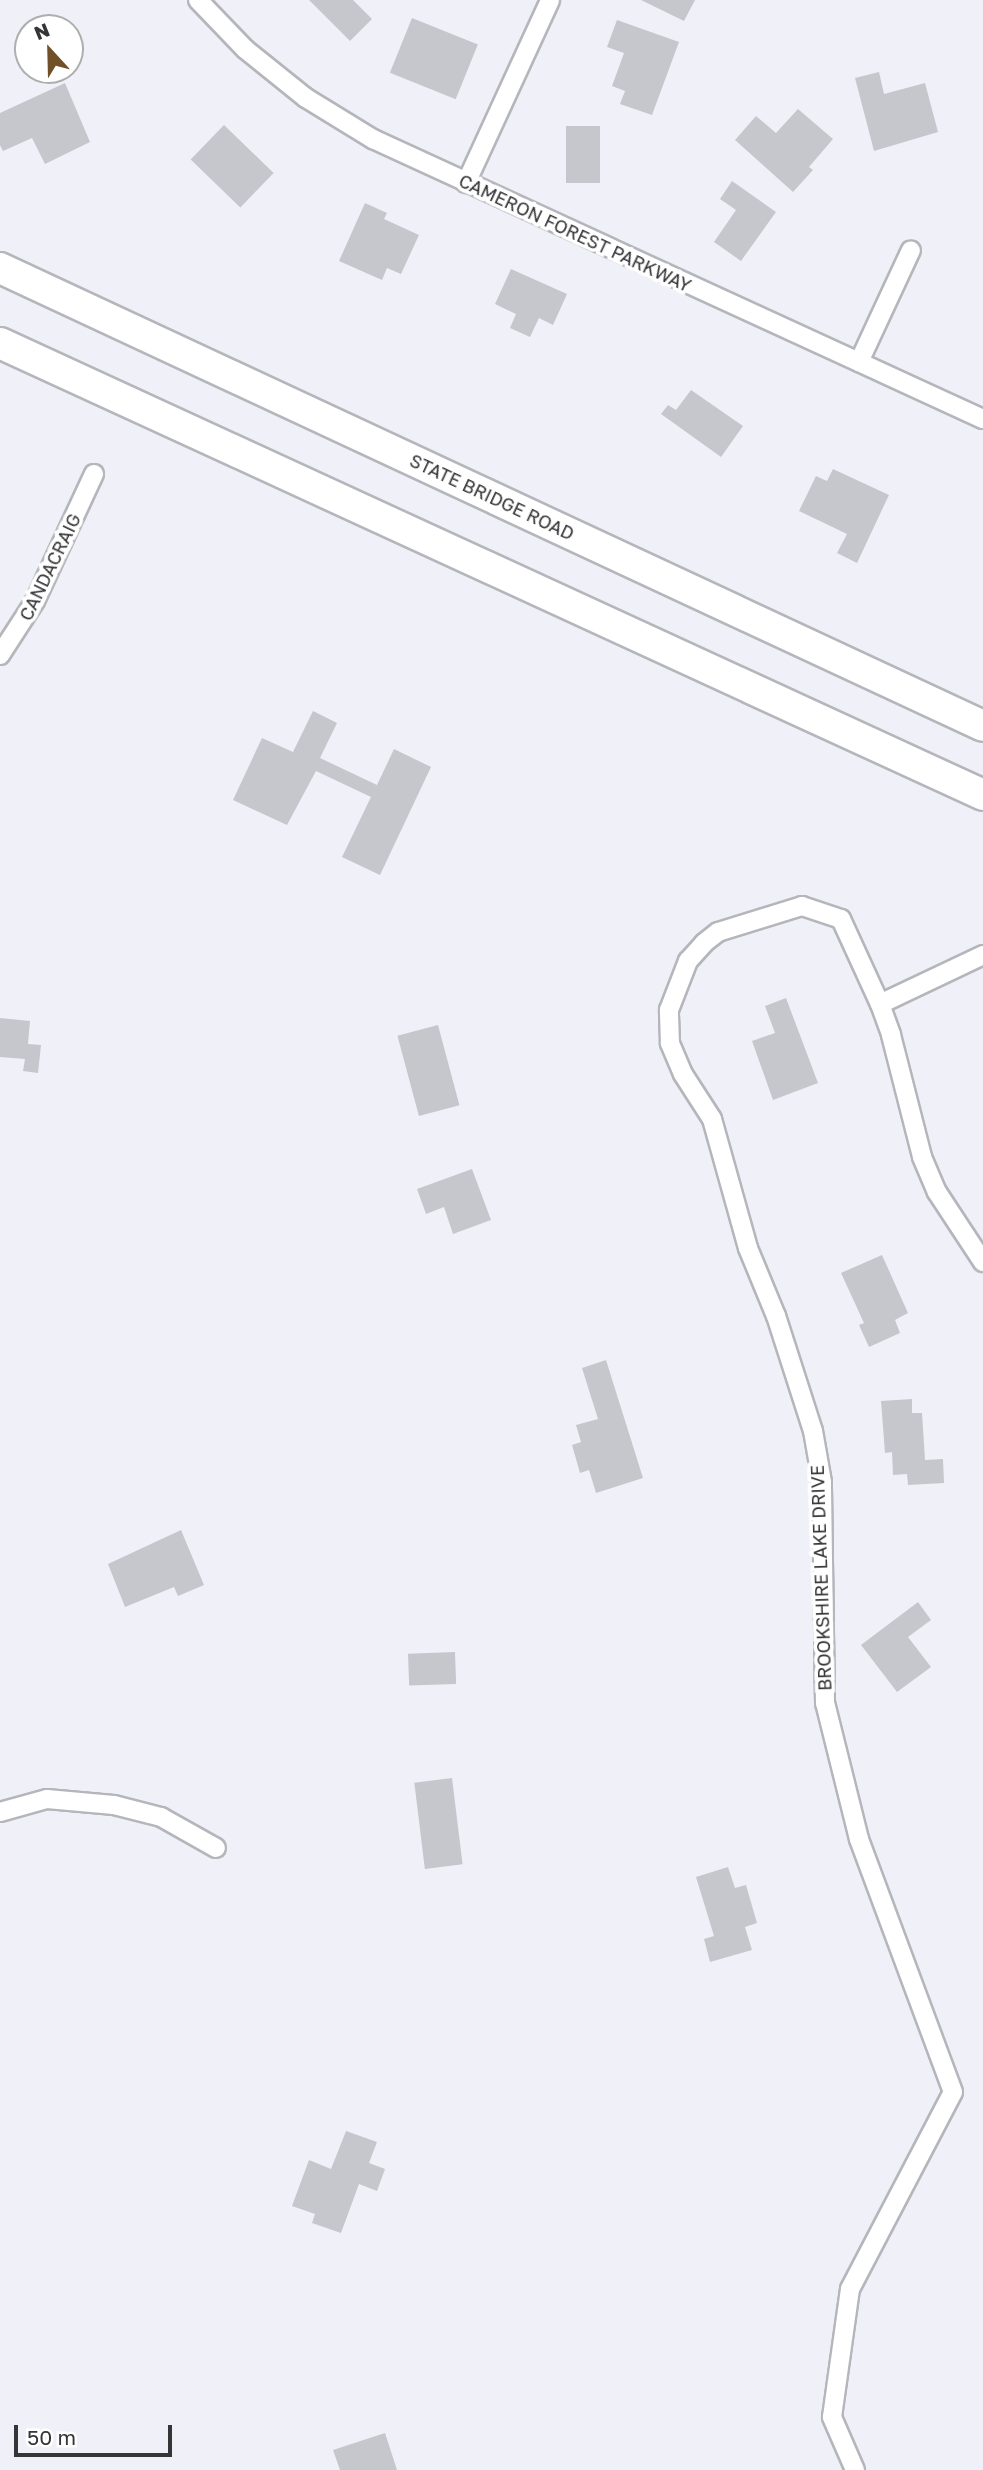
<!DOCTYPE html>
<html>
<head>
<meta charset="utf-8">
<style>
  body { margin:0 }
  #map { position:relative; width:983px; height:2470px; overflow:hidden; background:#f0f1f8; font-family:"Golos Text",sans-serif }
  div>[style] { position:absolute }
  .building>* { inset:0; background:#c6c6cd; transform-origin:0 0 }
  .roads { filter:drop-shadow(2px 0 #b5b6bc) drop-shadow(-2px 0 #b5b6bc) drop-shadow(0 2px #b5b6bc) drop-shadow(0 -2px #b5b6bc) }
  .minor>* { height:18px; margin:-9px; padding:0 9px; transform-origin:9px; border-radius:9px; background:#fff }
  .trunk>* { height:30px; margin:-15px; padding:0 15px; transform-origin:15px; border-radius:15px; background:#fff }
  span { translate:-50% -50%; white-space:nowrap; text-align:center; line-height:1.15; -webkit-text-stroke:7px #fff; paint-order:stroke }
  .street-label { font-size:18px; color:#353538 }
  .north { position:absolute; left:14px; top:14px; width:70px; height:70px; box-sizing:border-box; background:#fff; border:2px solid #aeaeaf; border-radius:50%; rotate:338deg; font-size:19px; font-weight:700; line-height:28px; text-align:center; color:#353538 }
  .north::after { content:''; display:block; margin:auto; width:24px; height:32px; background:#715027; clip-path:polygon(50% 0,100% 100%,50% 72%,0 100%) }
  .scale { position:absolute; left:14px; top:2425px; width:158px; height:32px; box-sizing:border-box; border:4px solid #353538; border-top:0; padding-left:9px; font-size:21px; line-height:24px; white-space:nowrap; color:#353538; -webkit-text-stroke:5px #fff; paint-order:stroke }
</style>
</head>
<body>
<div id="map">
  <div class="building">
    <i style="clip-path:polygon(309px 0,353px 0,372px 19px,350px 41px)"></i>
    <i style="clip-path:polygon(641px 0,695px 0,684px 21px)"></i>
    <i style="left:412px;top:18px;width:71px;height:59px;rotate:22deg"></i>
    <i style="clip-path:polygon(617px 20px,679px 42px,652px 115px,620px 104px,625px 91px,612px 86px,624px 53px,607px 47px)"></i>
    <i style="clip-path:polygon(879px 72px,884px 94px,925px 83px,938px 132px,874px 151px,855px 78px)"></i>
    <i style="clip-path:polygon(65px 83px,90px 142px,45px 164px,32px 138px,3px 151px,0 145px,0 113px)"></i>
    <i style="clip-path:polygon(798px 109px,833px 139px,809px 167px,813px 170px,793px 192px,735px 140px,756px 116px,776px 133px)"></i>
    <i style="left:224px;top:125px;width:69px;height:48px;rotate:44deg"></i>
    <i style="left:566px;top:126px;width:34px;height:57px"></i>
    <i style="clip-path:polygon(732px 181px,776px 212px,741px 261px,714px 242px,736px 210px,720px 199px)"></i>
    <i style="clip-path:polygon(365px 203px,387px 213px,384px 219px,419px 235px,401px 274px,387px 268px,382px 280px,339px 261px)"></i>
    <i style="clip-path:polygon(511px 269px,567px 294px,553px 325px,539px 318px,530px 337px,510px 328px,516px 314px,495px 304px)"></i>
    <i style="clip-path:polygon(691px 390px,743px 426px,721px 457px,661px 414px,668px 405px,676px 410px)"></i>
    <i style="clip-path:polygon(833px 469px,889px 495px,857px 563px,837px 553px,847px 534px,799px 511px,816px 476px,827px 481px)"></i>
    <i style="clip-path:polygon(313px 711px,337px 723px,320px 758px,377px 785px,394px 749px,431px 767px,380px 875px,342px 857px,371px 797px,316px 771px,287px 825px,233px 800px,262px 738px,293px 752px)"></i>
    <i style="clip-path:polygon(786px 998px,818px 1083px,773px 1100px,752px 1041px,775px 1033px,765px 1006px)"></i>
    <i style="clip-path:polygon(0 1018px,30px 1021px,28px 1044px,41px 1045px,38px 1073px,23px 1071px,25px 1059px,0 1057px)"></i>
    <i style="left:438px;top:1025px;width:83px;height:42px;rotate:75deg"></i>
    <i style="clip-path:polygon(472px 1169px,491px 1220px,453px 1234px,444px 1207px,426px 1214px,417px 1189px)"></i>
    <i style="clip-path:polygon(882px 1255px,908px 1313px,895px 1320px,900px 1333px,869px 1347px,859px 1325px,864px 1323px,841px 1273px)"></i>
    <i style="clip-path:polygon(606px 1360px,643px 1478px,596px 1493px,589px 1470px,580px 1473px,572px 1445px,581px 1442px,576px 1425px,598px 1419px,582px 1368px)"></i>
    <i style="clip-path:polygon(912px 1399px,912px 1413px,922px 1413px,925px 1460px,943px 1459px,944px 1483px,908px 1485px,907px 1474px,893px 1475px,892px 1452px,885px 1453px,881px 1401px)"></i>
    <i style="clip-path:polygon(181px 1530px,204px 1585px,178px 1596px,174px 1587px,125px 1607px,108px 1564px)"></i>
    <i style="clip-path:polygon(918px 1602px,931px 1620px,908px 1637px,931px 1667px,897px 1692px,861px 1645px)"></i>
    <i style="left:455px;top:1652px;width:32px;height:47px;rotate:88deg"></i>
    <i style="left:452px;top:1778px;width:87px;height:38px;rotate:83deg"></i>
    <i style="clip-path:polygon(728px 1867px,735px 1888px,746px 1885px,757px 1923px,745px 1927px,752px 1950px,710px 1962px,704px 1939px,714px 1936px,696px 1877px)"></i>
    <i style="clip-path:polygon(346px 2131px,377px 2142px,369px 2163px,385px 2169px,377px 2191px,359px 2184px,341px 2233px,312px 2223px,315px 2214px,292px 2206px,309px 2160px,331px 2169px)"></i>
    <i style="clip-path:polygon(385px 2433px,397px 2470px,340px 2470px,333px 2450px)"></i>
  </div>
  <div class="roads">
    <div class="minor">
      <i style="left:198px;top:0;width:68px;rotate:46.2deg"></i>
      <i style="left:245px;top:49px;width:78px;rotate:38.8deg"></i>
      <i style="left:306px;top:98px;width:79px;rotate:31.5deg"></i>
      <i style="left:373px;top:139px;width:671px;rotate:24.66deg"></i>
      <i style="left:466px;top:183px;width:201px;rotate:-65.3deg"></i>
      <i style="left:859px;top:362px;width:123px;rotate:-65.1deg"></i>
      <i style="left:0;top:655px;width:64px;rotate:-57.1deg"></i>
      <i style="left:35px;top:601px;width:140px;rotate:-65.1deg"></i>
      <i style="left:880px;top:1004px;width:33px;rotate:70deg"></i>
      <i style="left:891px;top:1035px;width:126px;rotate:75.7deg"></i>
      <i style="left:922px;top:1157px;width:38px;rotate:67deg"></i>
      <i style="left:937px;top:1192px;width:84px;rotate:56.7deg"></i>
      <i style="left:0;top:1812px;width:49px;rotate:-15.5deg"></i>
      <i style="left:47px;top:1799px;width:67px;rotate:5.1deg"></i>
      <i style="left:114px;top:1805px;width:49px;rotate:14.3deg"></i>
      <i style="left:161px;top:1817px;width:63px;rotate:29.4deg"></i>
      <i style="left:855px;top:2470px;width:58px;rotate:-113.5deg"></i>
      <i style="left:832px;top:2417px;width:129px;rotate:-82deg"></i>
      <i style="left:850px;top:2289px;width:222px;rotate:-62.4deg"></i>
      <i style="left:953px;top:2092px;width:270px;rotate:-110.4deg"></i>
      <i style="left:859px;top:1839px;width:140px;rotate:-104deg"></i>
      <i style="left:825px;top:1703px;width:221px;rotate:-90.8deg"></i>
      <i style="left:822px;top:1482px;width:52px;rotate:-100deg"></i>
      <i style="left:813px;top:1431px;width:121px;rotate:-107.8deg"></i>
      <i style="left:776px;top:1316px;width:74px;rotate:-112.4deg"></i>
      <i style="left:748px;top:1248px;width:134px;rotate:-105.6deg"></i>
      <i style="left:712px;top:1119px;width:54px;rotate:-122.8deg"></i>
      <i style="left:683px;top:1074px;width:34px;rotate:-113deg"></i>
      <i style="left:670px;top:1043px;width:33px;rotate:-92deg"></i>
      <i style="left:669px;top:1010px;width:53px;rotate:-68.8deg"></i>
      <i style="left:688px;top:961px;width:24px;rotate:-48deg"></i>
      <i style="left:704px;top:943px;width:18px;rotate:-38deg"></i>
      <i style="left:718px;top:932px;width:88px;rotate:-17.2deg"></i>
      <i style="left:802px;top:906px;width:41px;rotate:18.4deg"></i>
      <i style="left:841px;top:919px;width:94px;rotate:65.4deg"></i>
      <i style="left:880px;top:1004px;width:114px;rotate:-25.4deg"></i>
    </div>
    <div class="trunk">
      <i style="left:0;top:268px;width:1084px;rotate:24.98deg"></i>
      <i style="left:0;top:343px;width:1082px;rotate:24.69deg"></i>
    </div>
  </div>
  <div class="street-label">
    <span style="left:575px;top:233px;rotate:25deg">CAMERON FOREST PARKWAY</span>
    <span style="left:492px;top:497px;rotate:25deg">STATE BRIDGE ROAD</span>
    <span style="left:50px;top:567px;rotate:-64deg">CANDACRAIG</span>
    <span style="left:821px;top:1578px;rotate:-92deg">BROOKSHIRE LAKE DRIVE</span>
  </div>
  <div class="north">N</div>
  <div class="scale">50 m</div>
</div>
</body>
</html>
